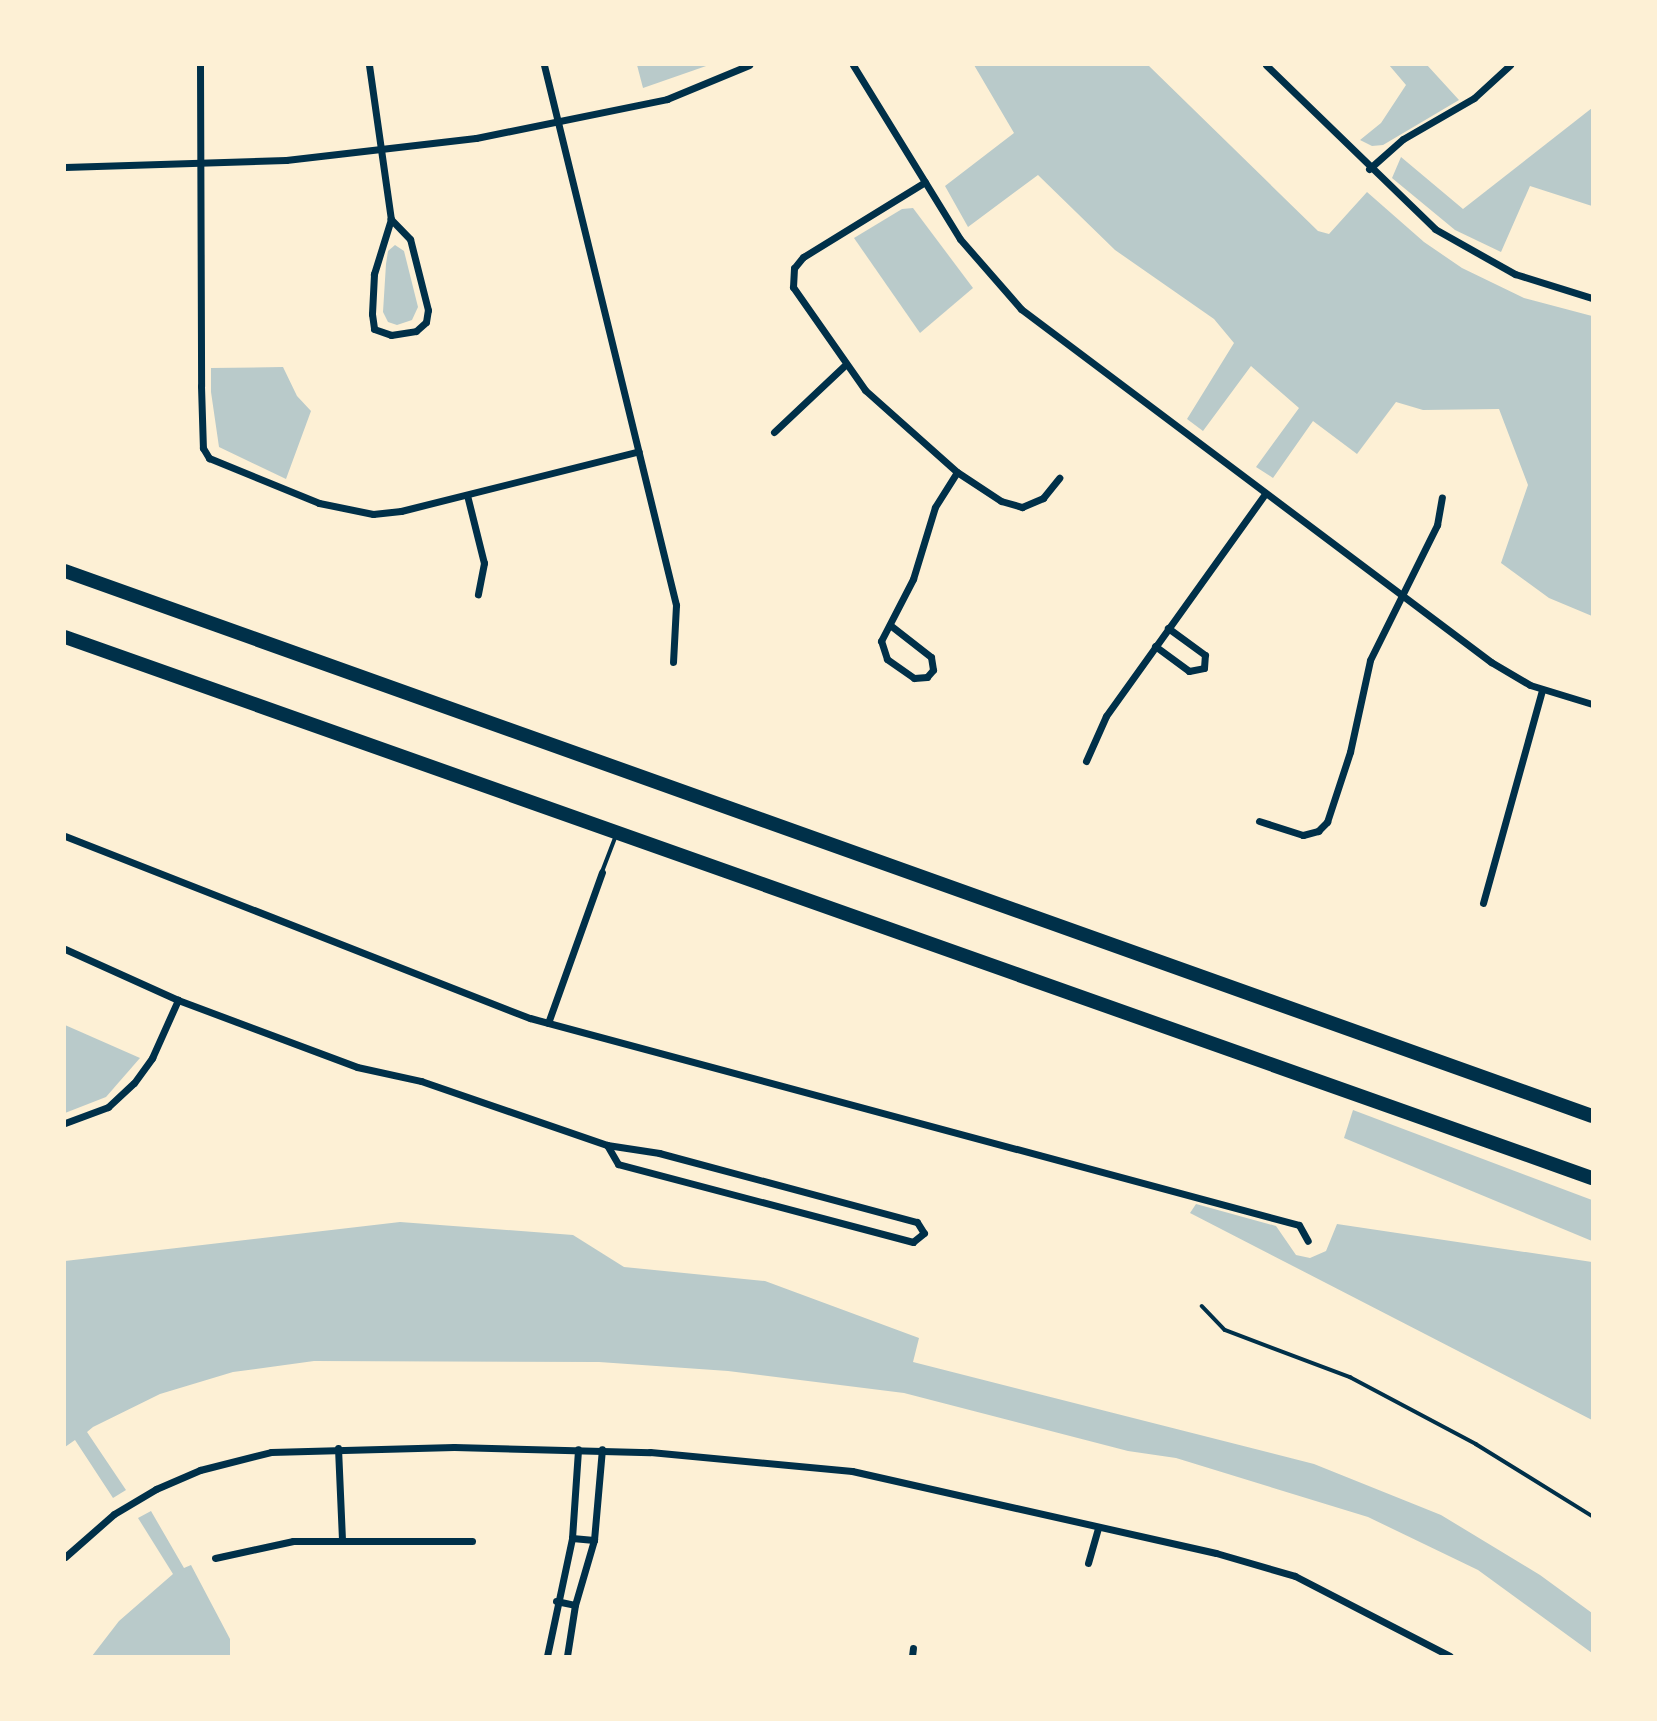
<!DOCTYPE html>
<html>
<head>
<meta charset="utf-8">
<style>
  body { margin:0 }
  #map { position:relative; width:1657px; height:1721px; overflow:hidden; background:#fdf0d5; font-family:"DM Sans",sans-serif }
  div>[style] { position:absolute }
  .green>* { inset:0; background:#b9caca }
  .service>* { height:3.5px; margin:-1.75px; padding:0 1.75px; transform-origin:1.75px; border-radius:1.75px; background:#003049 }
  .minor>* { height:7px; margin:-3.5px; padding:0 3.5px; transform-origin:3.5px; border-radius:3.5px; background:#003049 }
  .motorway>* { height:14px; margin:-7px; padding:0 7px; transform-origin:7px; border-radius:7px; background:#003049 }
  span { translate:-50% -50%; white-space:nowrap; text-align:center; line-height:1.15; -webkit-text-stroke:6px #fdf0d5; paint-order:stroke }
  .frame { position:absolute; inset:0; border:66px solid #fdf0d5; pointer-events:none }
</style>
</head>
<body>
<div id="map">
  <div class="green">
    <i style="clip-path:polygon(637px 65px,709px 65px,643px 88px)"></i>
    <i style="clip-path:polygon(974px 65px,1148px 65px,1318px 231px,1329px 234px,1367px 192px,1424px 242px,1462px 268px,1524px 298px,1592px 316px,1592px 616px,1549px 598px,1501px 563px,1528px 485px,1499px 409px,1423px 410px,1396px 402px,1357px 454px,1313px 421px,1273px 478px,1256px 467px,1299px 408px,1251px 366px,1203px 431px,1187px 419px,1234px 343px,1214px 319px,1115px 250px,1038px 175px,968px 227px,945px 186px,1014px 133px)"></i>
    <i style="clip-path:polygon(1389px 65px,1427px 65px,1459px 100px,1383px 145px,1372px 146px,1360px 140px,1381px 123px,1406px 85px)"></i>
    <i style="clip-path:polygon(1592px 108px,1592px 206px,1530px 186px,1501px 252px,1455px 230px,1392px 178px,1401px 157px,1463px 209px)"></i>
    <i style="clip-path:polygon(913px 208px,973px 288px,920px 333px,854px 238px,902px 209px)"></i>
    <i style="clip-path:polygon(395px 245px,404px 251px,418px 307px,412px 320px,397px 325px,388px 322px,383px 312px,386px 264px,388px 251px)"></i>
    <i style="clip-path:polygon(283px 367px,297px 396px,311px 411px,286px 479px,219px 447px,211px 392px,211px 368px)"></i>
    <i style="clip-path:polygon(65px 1025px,140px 1058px,106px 1097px,65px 1113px)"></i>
    <i style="clip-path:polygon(1353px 1110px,1592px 1200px,1592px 1241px,1344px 1138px)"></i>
    <i style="clip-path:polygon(1196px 1204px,1276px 1226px,1296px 1255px,1310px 1258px,1326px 1251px,1337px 1224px,1592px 1262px,1592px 1420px,1190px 1213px)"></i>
    <i style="clip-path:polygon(400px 1222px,573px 1235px,624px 1267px,765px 1281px,919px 1338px,913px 1362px,1314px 1464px,1441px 1515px,1540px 1575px,1592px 1613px,1592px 1653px,1478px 1570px,1368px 1517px,1176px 1458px,1128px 1451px,904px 1393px,728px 1371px,599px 1362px,314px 1361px,233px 1372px,160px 1394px,93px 1427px,87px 1432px,126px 1490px,113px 1498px,75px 1440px,65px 1447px,65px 1261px)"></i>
    <i style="clip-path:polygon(151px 1511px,184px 1568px,191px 1565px,230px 1639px,230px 1656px,92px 1656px,119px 1621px,173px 1574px,138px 1518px)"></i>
  </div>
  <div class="service">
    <i style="left:602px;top:872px;width:40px;rotate:-69deg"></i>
    <i style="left:1202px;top:1306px;width:33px;rotate:46deg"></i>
    <i style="left:1225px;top:1330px;width:134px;rotate:20.6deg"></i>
    <i style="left:1350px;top:1377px;width:143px;rotate:28deg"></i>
    <i style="left:1476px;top:1444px;width:137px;rotate:31.8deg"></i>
  </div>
  <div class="minor">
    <i style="left:200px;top:65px;width:321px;rotate:89.8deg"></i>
    <i style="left:201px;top:386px;width:62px;rotate:88.2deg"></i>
    <i style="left:203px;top:448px;width:12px;rotate:59deg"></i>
    <i style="left:209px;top:458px;width:119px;rotate:22.2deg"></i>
    <i style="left:319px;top:503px;width:55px;rotate:11.5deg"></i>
    <i style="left:373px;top:514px;width:28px;rotate:-6deg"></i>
    <i style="left:401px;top:511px;width:245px;rotate:-14.1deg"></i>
    <i style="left:369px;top:65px;width:156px;rotate:81.9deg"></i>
    <i style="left:391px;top:219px;width:58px;rotate:107.2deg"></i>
    <i style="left:374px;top:274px;width:40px;rotate:92.9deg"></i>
    <i style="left:372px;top:314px;width:15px;rotate:82deg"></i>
    <i style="left:374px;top:329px;width:18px;rotate:19deg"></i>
    <i style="left:391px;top:335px;width:25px;rotate:-9deg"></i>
    <i style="left:416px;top:331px;width:13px;rotate:-42deg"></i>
    <i style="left:426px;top:322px;width:12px;rotate:-81deg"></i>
    <i style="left:428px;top:310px;width:73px;rotate:-104.2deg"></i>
    <i style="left:410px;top:239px;width:28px;rotate:-134deg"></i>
    <i style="left:544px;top:65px;width:556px;rotate:76.26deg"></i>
    <i style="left:676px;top:605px;width:57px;rotate:93deg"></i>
    <i style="left:853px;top:65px;width:204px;rotate:58.4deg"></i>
    <i style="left:960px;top:239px;width:93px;rotate:48.9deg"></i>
    <i style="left:1021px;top:309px;width:588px;rotate:36.91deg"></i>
    <i style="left:1491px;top:662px;width:45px;rotate:30.5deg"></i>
    <i style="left:1530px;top:685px;width:65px;rotate:17deg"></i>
    <i style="left:1266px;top:65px;width:235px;rotate:44.1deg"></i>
    <i style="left:1435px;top:229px;width:92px;rotate:29.4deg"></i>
    <i style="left:1515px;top:274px;width:81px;rotate:17.3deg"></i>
    <i style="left:65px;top:167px;width:221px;rotate:-1.8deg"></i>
    <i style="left:286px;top:160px;width:191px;rotate:-6.6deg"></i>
    <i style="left:476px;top:138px;width:195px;rotate:-11.5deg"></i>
    <i style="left:667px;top:99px;width:89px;rotate:-22.5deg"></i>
    <i style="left:1369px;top:169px;width:45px;rotate:-41.4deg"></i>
    <i style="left:1403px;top:139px;width:82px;rotate:-30deg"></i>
    <i style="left:1474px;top:98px;width:49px;rotate:-42.5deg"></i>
    <i style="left:925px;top:182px;width:143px;rotate:148.4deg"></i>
    <i style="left:803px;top:257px;width:14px;rotate:129deg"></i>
    <i style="left:794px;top:268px;width:19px;rotate:93deg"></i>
    <i style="left:793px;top:287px;width:126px;rotate:55deg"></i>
    <i style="left:865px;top:390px;width:123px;rotate:41.7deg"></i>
    <i style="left:957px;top:472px;width:53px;rotate:33.4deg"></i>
    <i style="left:1001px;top:501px;width:22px;rotate:16deg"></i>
    <i style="left:1022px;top:507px;width:23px;rotate:-23deg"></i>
    <i style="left:1043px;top:498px;width:26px;rotate:-51deg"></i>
    <i style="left:774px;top:432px;width:96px;rotate:-43.3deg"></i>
    <i style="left:467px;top:495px;width:70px;rotate:76deg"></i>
    <i style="left:484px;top:563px;width:32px;rotate:101deg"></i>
    <i style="left:890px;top:625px;width:52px;rotate:38deg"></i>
    <i style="left:931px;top:657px;width:13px;rotate:81deg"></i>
    <i style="left:933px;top:670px;width:9px;rotate:131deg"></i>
    <i style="left:927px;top:677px;width:13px;rotate:176deg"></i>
    <i style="left:914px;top:678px;width:33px;rotate:-145deg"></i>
    <i style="left:887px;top:659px;width:19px;rotate:-108deg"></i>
    <i style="left:881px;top:641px;width:70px;rotate:-62.7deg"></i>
    <i style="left:913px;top:579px;width:75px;rotate:-73deg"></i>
    <i style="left:935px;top:507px;width:41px;rotate:-57.8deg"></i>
    <i style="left:1155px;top:646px;width:42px;rotate:36.3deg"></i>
    <i style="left:1189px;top:671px;width:15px;rotate:-11deg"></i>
    <i style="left:1204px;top:668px;width:13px;rotate:-86deg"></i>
    <i style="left:1205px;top:655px;width:46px;rotate:-143.9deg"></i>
    <i style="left:1086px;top:761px;width:49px;rotate:-66deg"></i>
    <i style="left:1106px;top:716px;width:273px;rotate:-54.4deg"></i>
    <i style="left:1259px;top:821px;width:46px;rotate:17.7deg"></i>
    <i style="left:1303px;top:835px;width:16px;rotate:-15deg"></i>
    <i style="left:1318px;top:831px;width:13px;rotate:-45deg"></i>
    <i style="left:1327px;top:822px;width:74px;rotate:-71.8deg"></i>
    <i style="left:1350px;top:752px;width:94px;rotate:-77.7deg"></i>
    <i style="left:1370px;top:660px;width:151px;rotate:-63.6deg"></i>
    <i style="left:1437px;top:525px;width:28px;rotate:-80deg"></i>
    <i style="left:65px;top:836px;width:499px;rotate:21.4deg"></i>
    <i style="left:530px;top:1018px;width:796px;rotate:15.07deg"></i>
    <i style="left:1299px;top:1225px;width:18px;rotate:61deg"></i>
    <i style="left:1483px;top:903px;width:221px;rotate:-74.5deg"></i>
    <i style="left:65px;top:949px;width:124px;rotate:24.3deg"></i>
    <i style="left:178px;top:1000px;width:191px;rotate:20.5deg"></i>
    <i style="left:357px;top:1067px;width:66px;rotate:12.3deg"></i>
    <i style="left:421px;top:1081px;width:197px;rotate:19deg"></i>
    <i style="left:607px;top:1145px;width:53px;rotate:8.7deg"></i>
    <i style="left:659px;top:1153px;width:267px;rotate:15deg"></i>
    <i style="left:917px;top:1222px;width:13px;rotate:58deg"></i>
    <i style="left:924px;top:1233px;width:14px;rotate:141deg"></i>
    <i style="left:913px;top:1242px;width:305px;rotate:-165.2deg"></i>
    <i style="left:618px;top:1164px;width:22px;rotate:-120deg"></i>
    <i style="left:548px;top:1023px;width:160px;rotate:-70.3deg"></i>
    <i style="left:65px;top:1123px;width:46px;rotate:-20.4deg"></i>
    <i style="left:108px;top:1107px;width:35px;rotate:-43deg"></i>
    <i style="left:134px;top:1083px;width:31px;rotate:-54deg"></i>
    <i style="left:152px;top:1058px;width:64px;rotate:-65.9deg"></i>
    <i style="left:338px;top:1448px;width:91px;rotate:87.5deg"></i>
    <i style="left:572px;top:1538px;width:22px;rotate:5deg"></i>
    <i style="left:65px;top:1557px;width:65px;rotate:-41.3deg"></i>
    <i style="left:114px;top:1514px;width:49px;rotate:-30.8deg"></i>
    <i style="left:156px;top:1489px;width:48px;rotate:-23.4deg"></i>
    <i style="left:200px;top:1470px;width:73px;rotate:-14.2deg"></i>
    <i style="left:271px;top:1452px;width:183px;rotate:-1.6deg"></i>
    <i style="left:454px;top:1447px;width:196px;rotate:1.5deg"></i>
    <i style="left:650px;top:1452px;width:203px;rotate:5.4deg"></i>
    <i style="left:852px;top:1471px;width:373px;rotate:12.7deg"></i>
    <i style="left:1216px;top:1553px;width:82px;rotate:16.2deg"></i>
    <i style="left:1295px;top:1576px;width:174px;rotate:27.3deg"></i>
    <i style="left:215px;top:1558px;width:80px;rotate:-12.3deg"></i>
    <i style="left:293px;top:1541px;width:179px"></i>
    <i style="left:1088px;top:1563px;width:36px;rotate:-74deg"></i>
    <i style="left:556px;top:1601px;width:19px;rotate:12deg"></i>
    <i style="left:547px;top:1656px;width:121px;rotate:-78deg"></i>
    <i style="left:572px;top:1538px;width:89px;rotate:-86.1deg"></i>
    <i style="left:567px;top:1656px;width:52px;rotate:-81.1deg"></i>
    <i style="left:575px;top:1605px;width:68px;rotate:-73.7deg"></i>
    <i style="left:594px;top:1540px;width:91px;rotate:-85deg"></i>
    <i style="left:912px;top:1656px;width:8px;rotate:-83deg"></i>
  </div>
  <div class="motorway">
    <i style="left:65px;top:571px;width:1621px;rotate:19.64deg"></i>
    <i style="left:65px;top:637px;width:1620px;rotate:19.51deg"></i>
  </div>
  <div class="frame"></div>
</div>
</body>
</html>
